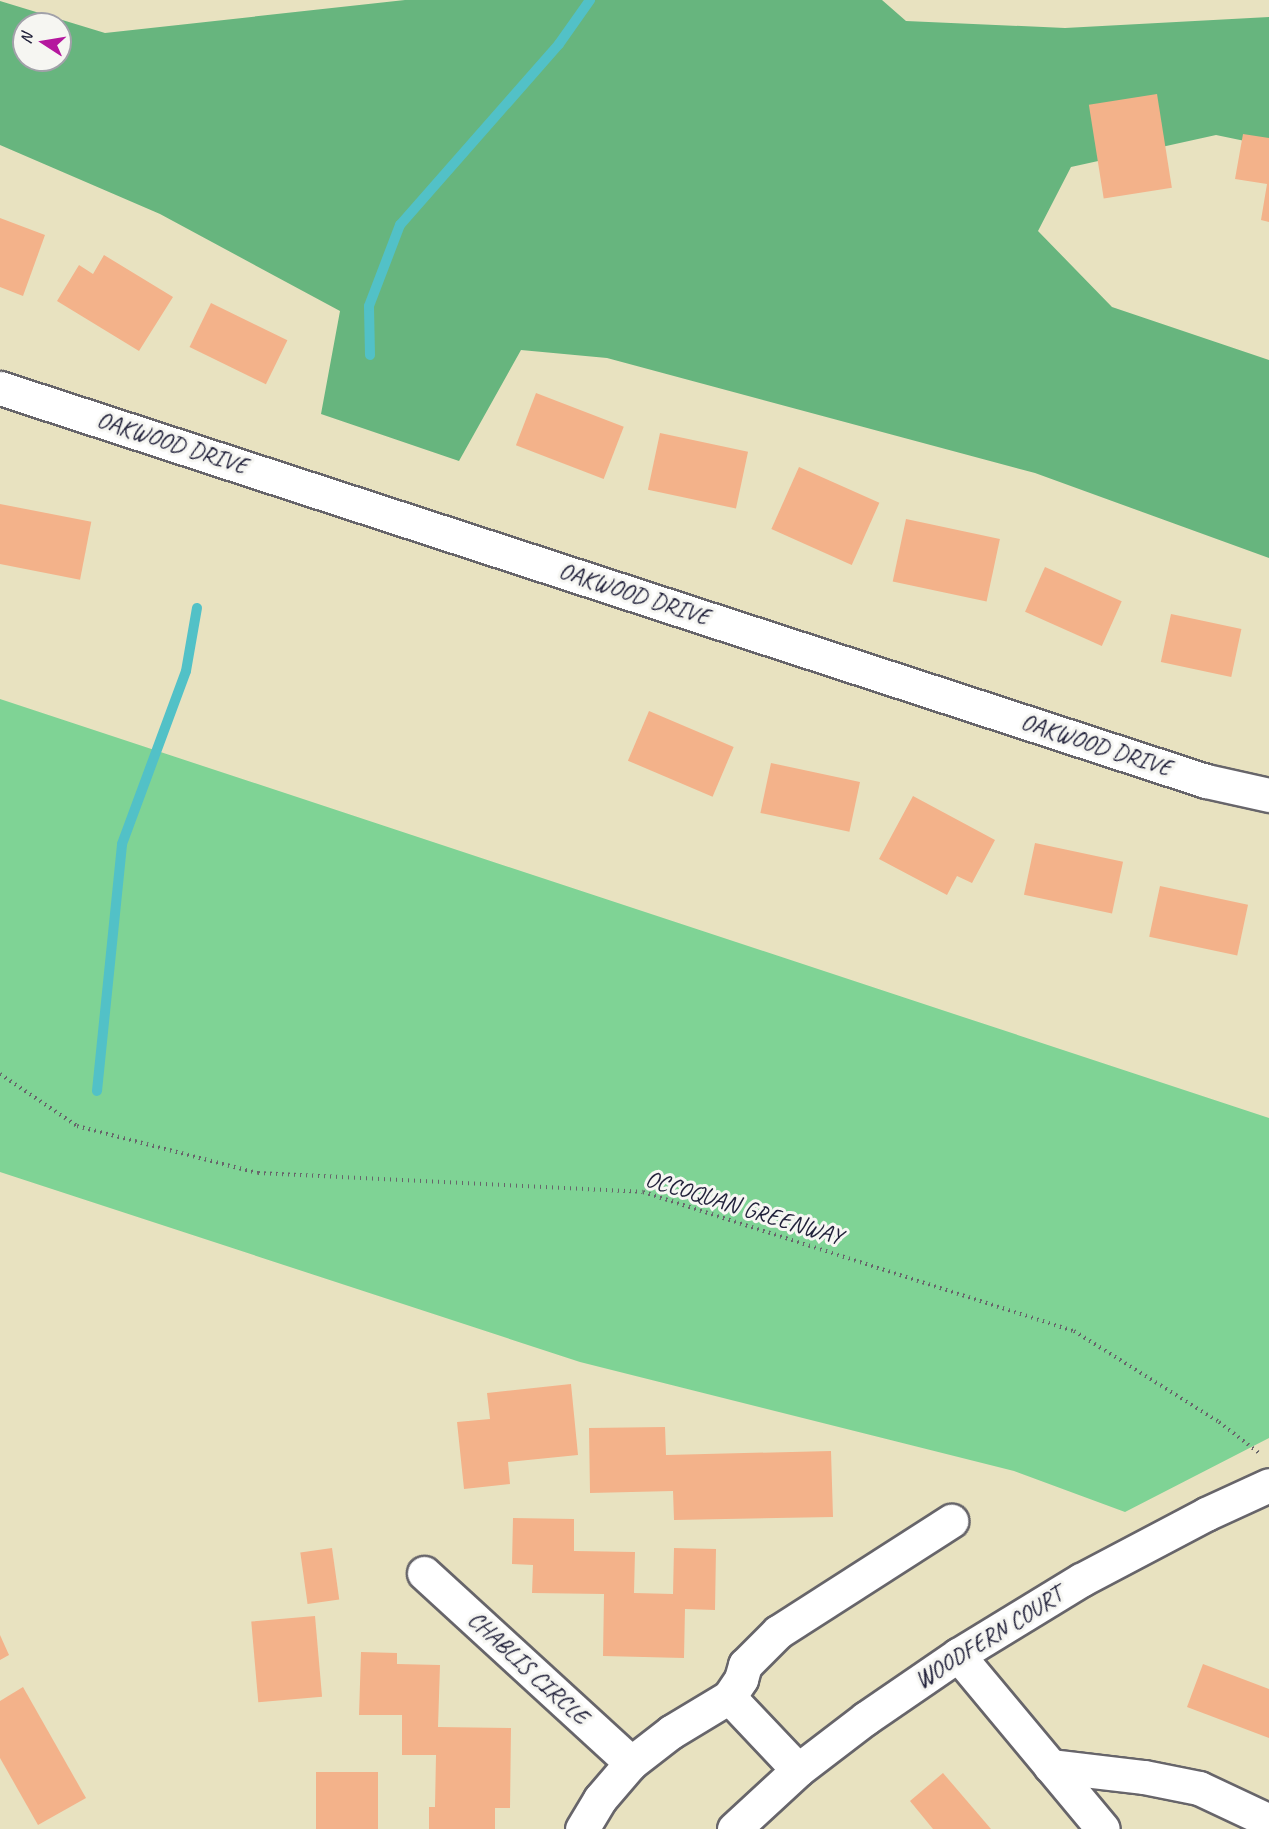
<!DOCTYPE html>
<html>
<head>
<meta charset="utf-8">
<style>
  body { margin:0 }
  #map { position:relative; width:1269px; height:1829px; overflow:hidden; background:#e8e2c0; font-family:Caveat,sans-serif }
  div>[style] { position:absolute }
  .green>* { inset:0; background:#7fd395 }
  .forest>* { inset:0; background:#67b57e }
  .stream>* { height:10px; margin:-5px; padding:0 5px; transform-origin:5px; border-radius:5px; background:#52c1c7 }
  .building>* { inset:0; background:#f3b28a; transform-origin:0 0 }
  .path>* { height:4px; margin-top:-2px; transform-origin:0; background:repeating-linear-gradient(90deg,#67656a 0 1.5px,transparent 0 6px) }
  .roads { filter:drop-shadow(2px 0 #67656a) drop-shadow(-2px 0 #67656a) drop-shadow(0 2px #67656a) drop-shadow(0 -2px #67656a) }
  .minor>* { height:33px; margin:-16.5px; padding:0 16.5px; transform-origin:16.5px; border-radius:16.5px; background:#fff }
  span { translate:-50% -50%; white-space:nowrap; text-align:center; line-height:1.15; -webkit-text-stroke:6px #f6f6f2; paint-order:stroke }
  .street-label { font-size:24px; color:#22223b }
  .north { position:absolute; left:12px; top:12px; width:60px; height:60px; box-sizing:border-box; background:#f6f6f2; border:2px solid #a1a1a9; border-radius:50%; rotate:282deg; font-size:16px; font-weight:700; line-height:24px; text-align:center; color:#22223b }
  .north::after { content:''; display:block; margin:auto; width:21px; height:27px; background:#b5179e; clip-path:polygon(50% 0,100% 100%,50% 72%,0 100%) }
</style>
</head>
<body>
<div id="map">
  <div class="green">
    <i style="clip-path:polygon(0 699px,1269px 1118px,1269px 1438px,1125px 1512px,1014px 1471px,580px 1362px,0 1172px)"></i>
  </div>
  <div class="forest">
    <i style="clip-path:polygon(evenodd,405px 0,882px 0,906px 21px,1065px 28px,1269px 17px,1269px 146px,1216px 135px,1071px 167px,1038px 231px,1112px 307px,1269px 360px,1269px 558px,1035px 473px,607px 358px,521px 350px,459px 461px,321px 414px,340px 311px,160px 214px,0 145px,0 1px,105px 33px,405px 0,24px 24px,60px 24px,60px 60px,24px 60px,24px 24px)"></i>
  </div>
  <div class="stream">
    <i style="left:370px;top:355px;width:49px;rotate:-91.2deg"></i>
    <i style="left:369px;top:306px;width:87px;rotate:-69.1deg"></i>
    <i style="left:400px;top:225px;width:241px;rotate:-48.7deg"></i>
    <i style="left:559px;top:44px;width:54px;rotate:-54.8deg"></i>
    <i style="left:97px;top:1091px;width:248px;rotate:-84.2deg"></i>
    <i style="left:122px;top:844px;width:184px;rotate:-69.7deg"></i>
    <i style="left:186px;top:671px;width:64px;rotate:-80.1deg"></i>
  </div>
  <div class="building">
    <i style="left:1157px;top:94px;width:95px;height:69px;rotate:81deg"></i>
    <i style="clip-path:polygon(1243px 134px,1269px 138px,1269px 222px,1261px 220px,1267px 184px,1235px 179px)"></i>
    <i style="clip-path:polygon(0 218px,45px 235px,23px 296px,0 287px)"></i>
    <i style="clip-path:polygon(104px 255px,173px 297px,139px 351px,57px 301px,79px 265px,93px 274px)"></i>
    <i style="left:211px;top:303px;width:85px;height:49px;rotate:26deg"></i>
    <i style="left:536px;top:393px;width:94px;height:56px;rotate:21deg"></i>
    <i style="left:660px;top:433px;width:90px;height:58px;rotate:12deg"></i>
    <i style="left:799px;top:467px;width:88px;height:68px;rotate:24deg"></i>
    <i style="left:0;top:504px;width:93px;height:59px;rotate:11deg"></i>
    <i style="left:906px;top:519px;width:96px;height:64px;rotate:12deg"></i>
    <i style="left:1045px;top:567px;width:84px;height:49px;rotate:24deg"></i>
    <i style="left:1171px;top:614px;width:72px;height:49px;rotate:12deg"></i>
    <i style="left:649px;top:711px;width:92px;height:54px;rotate:23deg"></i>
    <i style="left:771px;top:763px;width:91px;height:51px;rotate:12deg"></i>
    <i style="clip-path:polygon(913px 796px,995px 840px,972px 883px,957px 876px,947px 895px,879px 859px)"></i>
    <i style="left:1035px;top:843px;width:90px;height:53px;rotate:12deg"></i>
    <i style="left:1160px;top:886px;width:90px;height:52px;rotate:12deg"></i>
    <i style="clip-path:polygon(571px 1384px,578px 1455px,508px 1462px,510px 1484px,464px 1489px,457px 1422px,490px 1419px,487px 1393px)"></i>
    <i style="clip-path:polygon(665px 1427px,666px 1455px,831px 1451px,833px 1517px,674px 1520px,673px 1491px,590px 1493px,589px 1428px)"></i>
    <i style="clip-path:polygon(513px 1518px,574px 1519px,574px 1551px,635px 1552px,634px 1593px,673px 1594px,674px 1548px,716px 1549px,715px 1610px,685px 1609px,684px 1658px,603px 1656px,604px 1594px,532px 1593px,533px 1565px,512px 1564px)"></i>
    <i style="left:332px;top:1548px;width:52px;height:32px;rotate:82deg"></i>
    <i style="left:315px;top:1616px;width:81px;height:64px;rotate:85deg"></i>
    <i style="clip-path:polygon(0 1635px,9px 1655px,0 1660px)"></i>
    <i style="clip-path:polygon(361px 1652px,397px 1653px,397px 1664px,440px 1665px,438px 1727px,511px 1728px,510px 1808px,495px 1808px,495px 1829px,429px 1829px,429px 1807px,435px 1807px,436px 1755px,402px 1755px,402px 1715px,359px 1715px)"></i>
    <i style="clip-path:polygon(1203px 1664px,1269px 1689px,1269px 1738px,1187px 1707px)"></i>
    <i style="clip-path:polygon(23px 1687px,86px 1798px,38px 1825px,0 1758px,0 1701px)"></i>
    <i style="left:316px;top:1772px;width:62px;height:57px"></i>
    <i style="clip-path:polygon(943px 1773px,991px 1829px,933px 1829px,910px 1801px)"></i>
  </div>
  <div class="path">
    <i style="left:0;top:1074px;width:93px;rotate:34deg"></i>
    <i style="left:77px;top:1126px;width:187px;rotate:14.6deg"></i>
    <i style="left:258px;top:1173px;width:385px;rotate:2.8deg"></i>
    <i style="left:643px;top:1192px;width:453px;rotate:17.9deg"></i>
    <i style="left:1074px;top:1331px;width:171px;rotate:32.1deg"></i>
    <i style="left:1219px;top:1422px;width:51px;rotate:37.8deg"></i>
  </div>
  <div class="roads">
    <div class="minor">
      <i style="left:0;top:388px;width:1268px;rotate:18.05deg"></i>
      <i style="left:1206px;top:781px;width:65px;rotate:12.5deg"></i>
      <i style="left:424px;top:1573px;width:281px;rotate:42.5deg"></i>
      <i style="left:958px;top:1655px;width:226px;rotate:50.2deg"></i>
      <i style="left:729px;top:1697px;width:22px;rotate:-56deg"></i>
      <i style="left:741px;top:1679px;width:15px;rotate:-74deg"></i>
      <i style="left:745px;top:1665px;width:47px;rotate:-45deg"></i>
      <i style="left:778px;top:1632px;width:206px;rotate:-32.7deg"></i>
      <i style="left:1050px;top:1766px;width:95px;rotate:6.7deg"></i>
      <i style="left:1144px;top:1777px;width:56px;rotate:11.3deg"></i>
      <i style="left:1199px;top:1788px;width:77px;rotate:25.2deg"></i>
      <i style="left:582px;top:1829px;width:35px;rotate:-59deg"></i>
      <i style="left:600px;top:1799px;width:48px;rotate:-49.3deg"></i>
      <i style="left:631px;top:1763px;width:51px;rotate:-37.8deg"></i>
      <i style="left:671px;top:1732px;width:68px;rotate:-31.1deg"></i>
      <i style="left:729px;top:1697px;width:100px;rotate:46.6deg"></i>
      <i style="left:734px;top:1829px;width:87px;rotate:-42.7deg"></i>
      <i style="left:798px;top:1770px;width:86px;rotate:-37.4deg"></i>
      <i style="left:866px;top:1718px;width:112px;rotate:-34.4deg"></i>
      <i style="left:958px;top:1655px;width:144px;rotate:-31.4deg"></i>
      <i style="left:1081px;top:1580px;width:141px;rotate:-27.8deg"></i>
      <i style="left:1206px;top:1514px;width:69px;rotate:-24.7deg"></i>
    </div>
  </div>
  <div class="street-label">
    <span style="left:172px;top:443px;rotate:18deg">OAKWOOD DRIVE</span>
    <span style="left:634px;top:594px;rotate:18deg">OAKWOOD DRIVE</span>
    <span style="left:1096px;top:745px;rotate:18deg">OAKWOOD DRIVE</span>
    <span style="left:744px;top:1208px;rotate:17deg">OCCOQUAN GREENWAY</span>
    <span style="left:989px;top:1638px;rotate:-32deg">WOODFERN COURT</span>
    <span style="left:528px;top:1668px;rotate:43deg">CHABLIS CIRCLE</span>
  </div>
  <div class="north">N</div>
</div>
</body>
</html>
